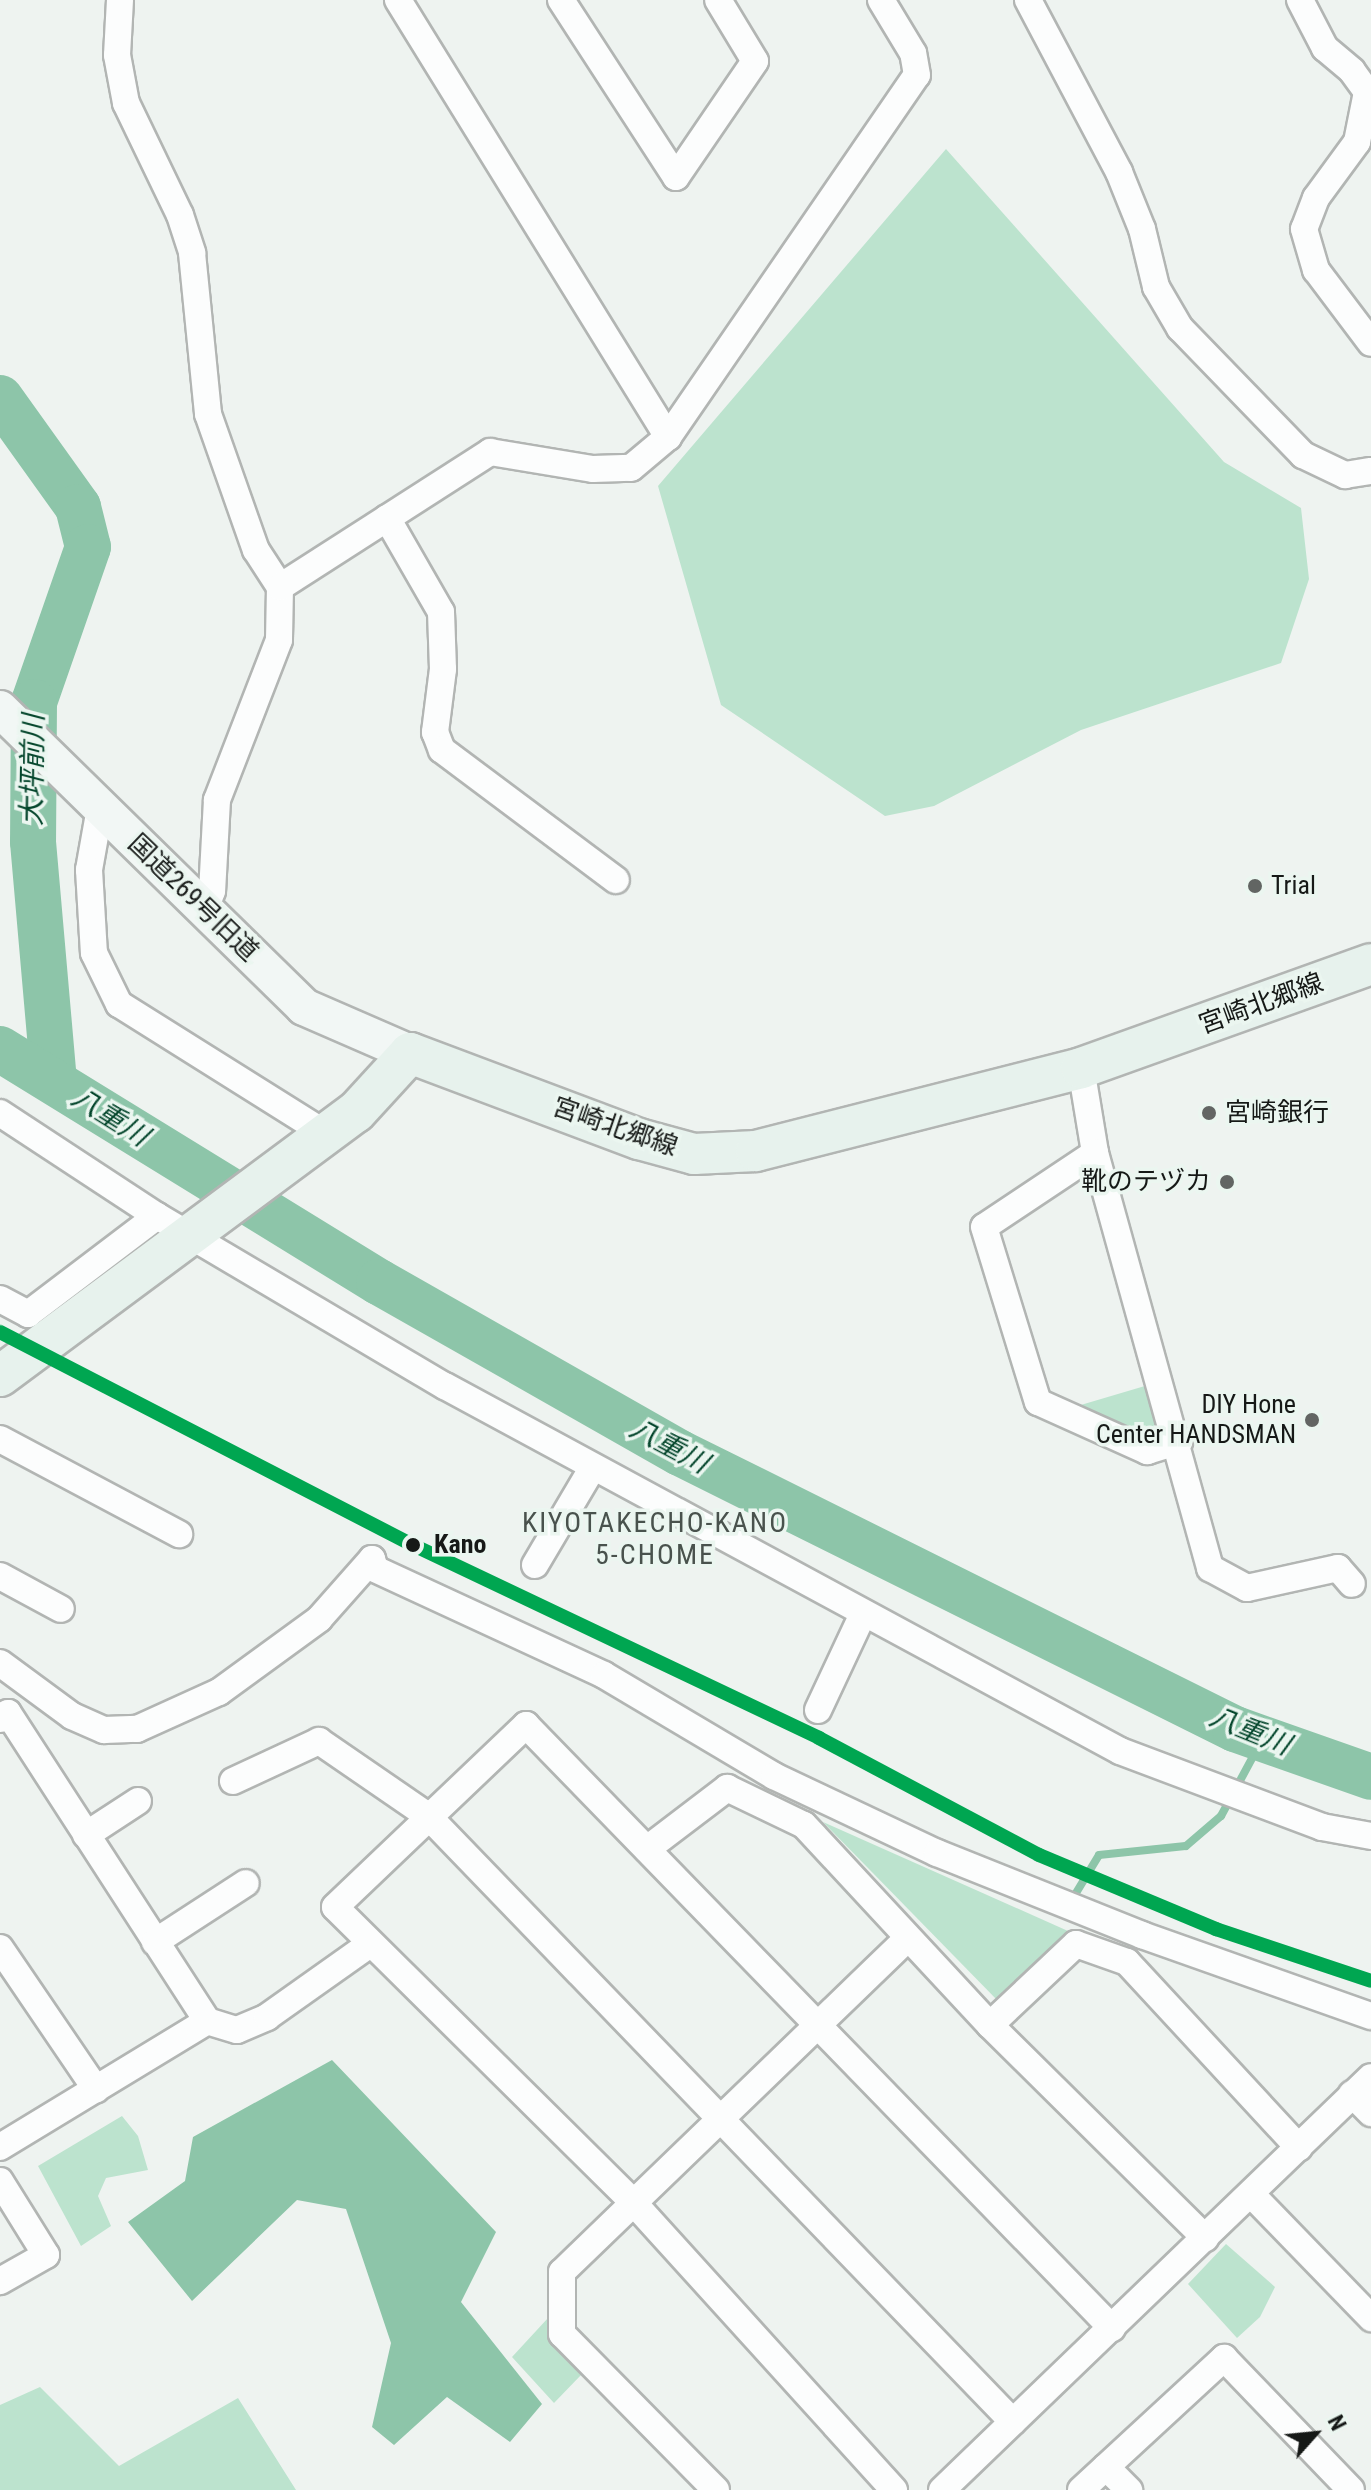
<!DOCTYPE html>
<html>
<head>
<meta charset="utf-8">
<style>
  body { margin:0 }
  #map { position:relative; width:1371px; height:2490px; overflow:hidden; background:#eef3f0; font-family:"Roboto Condensed","Noto Sans JP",sans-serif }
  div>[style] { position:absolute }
  .green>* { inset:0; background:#bce3ce }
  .water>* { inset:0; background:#8dc5a9 }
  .stream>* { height:8px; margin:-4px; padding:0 4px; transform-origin:4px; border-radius:4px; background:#8dc5a9 }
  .river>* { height:46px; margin:-23px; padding:0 23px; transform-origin:23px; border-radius:23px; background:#8dc5a9 }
  .roads { filter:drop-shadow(2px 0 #b2b5b3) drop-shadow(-2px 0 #b2b5b3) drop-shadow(0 2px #b2b5b3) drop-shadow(0 -2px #b2b5b3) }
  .street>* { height:26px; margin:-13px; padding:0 13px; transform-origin:13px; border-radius:13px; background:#fcfdfd }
  .secondary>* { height:36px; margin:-18px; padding:0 18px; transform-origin:18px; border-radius:18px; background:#f2f7f5 }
  .primary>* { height:40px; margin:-20px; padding:0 20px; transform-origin:20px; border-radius:20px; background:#e7f2ed }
  .rail-1>* { height:14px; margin:-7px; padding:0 7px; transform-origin:7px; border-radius:7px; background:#00a651 }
  .dots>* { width:22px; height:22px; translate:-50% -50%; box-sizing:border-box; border:4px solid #ebf6f0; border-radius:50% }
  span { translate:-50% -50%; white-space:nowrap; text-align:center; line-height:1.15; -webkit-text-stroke:7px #ebf6f0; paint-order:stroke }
  .poi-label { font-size:26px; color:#161917 }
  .left { translate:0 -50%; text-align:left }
  .right { translate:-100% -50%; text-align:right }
  .street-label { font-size:26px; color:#161917 }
  .stop-label { font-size:26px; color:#161917; font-weight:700 }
  .water-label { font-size:28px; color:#04462c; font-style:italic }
  .neighbourhood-label { font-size:28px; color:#49524d; letter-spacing:2px }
  .north { position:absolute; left:1275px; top:2394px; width:80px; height:80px; -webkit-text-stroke:6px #ebf6f0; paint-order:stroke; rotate:63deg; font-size:22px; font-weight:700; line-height:32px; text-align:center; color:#161917 }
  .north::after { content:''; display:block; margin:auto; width:28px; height:36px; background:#161917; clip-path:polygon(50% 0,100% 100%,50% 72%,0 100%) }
</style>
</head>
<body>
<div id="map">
  <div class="green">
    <i style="clip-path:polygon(946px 149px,1224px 462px,1301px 508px,1309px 579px,1281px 663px,1081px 730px,934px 806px,885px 816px,721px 705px,658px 486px)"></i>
    <i style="clip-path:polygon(1155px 1383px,1166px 1424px,1157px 1438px,1145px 1438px,1074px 1407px)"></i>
    <i style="clip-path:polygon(823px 1822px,1068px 1931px,999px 2002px)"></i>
    <i style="clip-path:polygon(122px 2116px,138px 2136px,148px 2170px,106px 2178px,98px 2196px,111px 2226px,81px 2246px,38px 2166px)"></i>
    <i style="clip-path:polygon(1226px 2244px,1275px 2287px,1260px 2317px,1237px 2338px,1188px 2284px)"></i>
    <i style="clip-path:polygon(548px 2318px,551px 2338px,582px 2374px,554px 2403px,512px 2357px)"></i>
    <i style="clip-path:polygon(40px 2387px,119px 2466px,238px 2398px,296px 2490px,0 2490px,0 2405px)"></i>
  </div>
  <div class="water">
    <i style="clip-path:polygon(332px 2060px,496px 2232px,461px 2302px,542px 2404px,510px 2442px,447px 2397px,394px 2445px,372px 2427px,391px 2343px,346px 2209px,297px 2200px,192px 2301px,128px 2222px,185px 2181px,193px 2137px)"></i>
  </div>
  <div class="stream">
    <i style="left:1076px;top:1893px;width:44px;rotate:-58.8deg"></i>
    <i style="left:1099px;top:1855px;width:87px;rotate:-5.9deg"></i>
    <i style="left:1186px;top:1846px;width:46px;rotate:-40.6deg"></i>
    <i style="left:1221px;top:1816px;width:89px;rotate:-61.7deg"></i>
  </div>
  <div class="river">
    <i style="left:0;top:398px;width:134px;rotate:54.4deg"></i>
    <i style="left:78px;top:507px;width:41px;rotate:76deg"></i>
    <i style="left:88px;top:547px;width:164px;rotate:109.2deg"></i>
    <i style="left:34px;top:702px;width:140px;rotate:90.4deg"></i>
    <i style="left:33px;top:842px;width:240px;rotate:85deg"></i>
    <i style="left:0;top:1049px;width:445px;rotate:31.6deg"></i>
    <i style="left:379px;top:1282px;width:346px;rotate:29.6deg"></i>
    <i style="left:680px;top:1453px;width:620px;rotate:26.44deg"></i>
    <i style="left:1235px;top:1729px;width:144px;rotate:19.4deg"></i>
  </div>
  <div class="roads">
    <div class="street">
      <i style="left:120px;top:0;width:55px;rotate:93.1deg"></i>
      <i style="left:117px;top:55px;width:49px;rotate:79.4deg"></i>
      <i style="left:126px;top:103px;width:124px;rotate:64.3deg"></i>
      <i style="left:180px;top:215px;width:40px;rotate:72deg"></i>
      <i style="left:192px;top:253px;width:162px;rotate:84.3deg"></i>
      <i style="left:208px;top:414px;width:144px;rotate:70.6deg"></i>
      <i style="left:256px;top:550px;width:44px;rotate:57deg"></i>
      <i style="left:280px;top:587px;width:53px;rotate:91.1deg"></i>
      <i style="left:279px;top:640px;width:172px;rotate:111.2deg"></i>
      <i style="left:217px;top:800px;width:91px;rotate:93.1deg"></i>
      <i style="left:212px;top:891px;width:19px;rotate:111deg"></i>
      <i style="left:398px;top:0;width:514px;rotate:58.29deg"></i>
      <i style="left:561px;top:0;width:211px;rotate:57deg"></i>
      <i style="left:676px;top:177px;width:140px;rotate:-55.7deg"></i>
      <i style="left:755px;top:61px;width:71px;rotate:-121.2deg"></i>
      <i style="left:1028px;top:0;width:195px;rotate:62.1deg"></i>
      <i style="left:1119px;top:172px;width:61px;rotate:68deg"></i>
      <i style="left:1142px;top:229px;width:60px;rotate:76.4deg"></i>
      <i style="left:1156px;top:287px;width:48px;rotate:59.7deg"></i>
      <i style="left:1180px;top:328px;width:177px;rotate:45.9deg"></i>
      <i style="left:1303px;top:455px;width:47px;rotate:25.5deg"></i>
      <i style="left:1345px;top:475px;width:26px;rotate:-9deg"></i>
      <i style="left:1300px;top:0;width:54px;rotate:62.5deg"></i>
      <i style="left:1325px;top:48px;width:35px;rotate:40deg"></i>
      <i style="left:1352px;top:71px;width:26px;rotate:54deg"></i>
      <i style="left:1367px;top:92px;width:51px;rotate:101.3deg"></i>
      <i style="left:1357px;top:142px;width:69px;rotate:126.2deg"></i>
      <i style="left:1316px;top:198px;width:33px;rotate:111deg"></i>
      <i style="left:1304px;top:229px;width:43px;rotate:73.7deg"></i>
      <i style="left:1316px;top:270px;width:91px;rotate:53deg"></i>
      <i style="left:387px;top:518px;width:108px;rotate:60.1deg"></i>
      <i style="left:441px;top:612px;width:57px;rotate:88deg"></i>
      <i style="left:443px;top:669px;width:64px;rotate:97.2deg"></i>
      <i style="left:435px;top:732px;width:19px;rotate:69deg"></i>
      <i style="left:442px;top:750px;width:217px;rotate:36.8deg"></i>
      <i style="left:280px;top:587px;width:250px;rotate:-32.7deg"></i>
      <i style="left:490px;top:452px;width:104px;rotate:9.4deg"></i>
      <i style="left:593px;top:469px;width:38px;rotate:-2deg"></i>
      <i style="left:631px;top:468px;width:48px;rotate:-40deg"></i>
      <i style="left:668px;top:437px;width:439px;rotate:-55.5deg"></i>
      <i style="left:917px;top:75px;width:22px;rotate:-100deg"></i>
      <i style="left:913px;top:53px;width:62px;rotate:-121.1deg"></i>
      <i style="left:100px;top:808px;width:63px;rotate:100.1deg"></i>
      <i style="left:89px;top:870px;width:83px;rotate:86.6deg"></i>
      <i style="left:94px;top:953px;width:57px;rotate:63.9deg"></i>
      <i style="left:119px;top:1004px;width:244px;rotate:32.1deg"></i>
      <i style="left:1081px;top:1068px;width:86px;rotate:80.6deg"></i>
      <i style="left:1095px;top:1153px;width:431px;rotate:74.5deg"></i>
      <i style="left:1210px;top:1568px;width:42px;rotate:28.4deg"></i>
      <i style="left:1247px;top:1588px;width:93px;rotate:-12.4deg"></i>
      <i style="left:1338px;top:1568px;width:21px;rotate:49deg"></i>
      <i style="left:0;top:1113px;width:188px;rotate:33.3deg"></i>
      <i style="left:157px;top:1216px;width:334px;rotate:30.6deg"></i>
      <i style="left:445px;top:1386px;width:767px;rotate:28.4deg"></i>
      <i style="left:1120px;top:1751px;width:216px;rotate:20.6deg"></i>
      <i style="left:1322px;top:1827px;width:50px;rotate:10.4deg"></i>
      <i style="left:1095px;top:1153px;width:133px;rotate:146.3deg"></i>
      <i style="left:984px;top:1227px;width:183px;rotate:72.9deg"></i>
      <i style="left:1038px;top:1402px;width:120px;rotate:24.2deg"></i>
      <i style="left:1147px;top:1451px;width:34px;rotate:-17deg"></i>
      <i style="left:0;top:1299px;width:32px;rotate:28deg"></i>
      <i style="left:28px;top:1314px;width:162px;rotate:-37.2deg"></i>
      <i style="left:0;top:1439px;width:203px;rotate:28deg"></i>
      <i style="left:535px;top:1565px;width:114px;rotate:-59.4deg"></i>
      <i style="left:0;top:1576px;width:69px;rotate:28.4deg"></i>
      <i style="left:0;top:1663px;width:89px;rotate:36.4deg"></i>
      <i style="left:72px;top:1716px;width:35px;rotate:24deg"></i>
      <i style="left:104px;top:1730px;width:33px;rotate:-2deg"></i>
      <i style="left:137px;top:1729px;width:90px;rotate:-24.3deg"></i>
      <i style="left:219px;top:1692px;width:124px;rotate:-36.1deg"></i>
      <i style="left:319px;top:1619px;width:80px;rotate:-48.5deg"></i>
      <i style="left:372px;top:1559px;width:10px;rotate:73deg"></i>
      <i style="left:375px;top:1569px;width:252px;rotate:24.8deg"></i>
      <i style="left:604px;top:1675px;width:198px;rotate:30.7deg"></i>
      <i style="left:774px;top:1776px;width:180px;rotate:25.3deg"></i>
      <i style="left:937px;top:1853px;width:221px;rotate:21.8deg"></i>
      <i style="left:1142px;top:1935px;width:243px;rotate:19.5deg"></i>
      <i style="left:818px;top:1710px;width:106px;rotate:-64.9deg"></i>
      <i style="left:0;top:1719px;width:10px;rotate:-37deg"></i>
      <i style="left:8px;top:1713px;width:367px;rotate:57.1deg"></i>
      <i style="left:207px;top:2021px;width:31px;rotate:17deg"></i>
      <i style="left:237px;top:2030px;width:33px;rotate:-23deg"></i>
      <i style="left:267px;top:2017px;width:126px;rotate:-35.3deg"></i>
      <i style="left:233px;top:1781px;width:95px;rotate:-24.9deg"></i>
      <i style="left:319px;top:1741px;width:132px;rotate:34.5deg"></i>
      <i style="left:428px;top:1816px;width:842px;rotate:46.01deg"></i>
      <i style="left:86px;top:1835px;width:62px;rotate:-33.2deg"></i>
      <i style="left:647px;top:1849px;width:101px;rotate:-37.3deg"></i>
      <i style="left:727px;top:1788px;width:85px;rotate:25.7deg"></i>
      <i style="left:804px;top:1825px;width:273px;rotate:47.1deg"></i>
      <i style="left:990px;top:2025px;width:303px;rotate:44.7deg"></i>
      <i style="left:155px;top:1942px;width:108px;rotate:-33deg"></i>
      <i style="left:0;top:1948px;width:171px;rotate:55.8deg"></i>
      <i style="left:990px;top:2025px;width:118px;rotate:-43.3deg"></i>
      <i style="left:1076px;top:1944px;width:54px;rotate:19.4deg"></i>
      <i style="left:1127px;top:1962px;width:253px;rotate:47.2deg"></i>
      <i style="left:1352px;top:2094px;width:27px;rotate:45deg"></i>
      <i style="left:0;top:2147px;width:242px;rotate:-31.3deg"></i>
      <i style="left:0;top:2181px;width:87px;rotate:58.1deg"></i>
      <i style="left:46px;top:2255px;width:53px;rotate:150.5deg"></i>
      <i style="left:1251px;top:2194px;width:173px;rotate:45.9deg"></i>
      <i style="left:1106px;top:2467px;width:33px;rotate:45deg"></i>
      <i style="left:716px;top:2490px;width:219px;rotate:-134.6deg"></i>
      <i style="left:562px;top:2334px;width:62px;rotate:-90deg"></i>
      <i style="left:562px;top:2272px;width:479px;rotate:-44deg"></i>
      <i style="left:894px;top:2490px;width:389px;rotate:-132.2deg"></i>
      <i style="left:633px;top:2202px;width:419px;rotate:-135.3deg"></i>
      <i style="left:335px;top:1907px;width:264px;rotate:-43.6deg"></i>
      <i style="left:526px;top:1725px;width:841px;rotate:45.82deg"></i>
      <i style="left:942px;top:2490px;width:595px;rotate:-43.91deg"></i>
      <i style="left:1081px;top:2490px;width:195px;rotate:-42.7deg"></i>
      <i style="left:1224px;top:2358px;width:183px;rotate:46.1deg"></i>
    </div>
    <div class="secondary">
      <i style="left:0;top:709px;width:426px;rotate:44.4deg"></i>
      <i style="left:304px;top:1007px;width:116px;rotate:23.5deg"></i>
    </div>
    <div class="primary">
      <i style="left:0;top:1376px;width:443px;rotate:-36.6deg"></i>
      <i style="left:356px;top:1112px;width:80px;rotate:-47.5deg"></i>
      <i style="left:410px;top:1053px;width:245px;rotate:20.6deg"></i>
      <i style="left:639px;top:1139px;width:57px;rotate:15.3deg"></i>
      <i style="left:694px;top:1154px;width:62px;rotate:-2.8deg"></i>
      <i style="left:756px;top:1151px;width:335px;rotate:-14.3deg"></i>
      <i style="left:1081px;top:1068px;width:308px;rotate:-19.7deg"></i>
    </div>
  </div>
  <div class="rail-1">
    <i style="left:0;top:1332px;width:465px;rotate:27.3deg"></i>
    <i style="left:413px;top:1545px;width:450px;rotate:25.4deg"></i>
    <i style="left:819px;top:1738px;width:249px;rotate:28deg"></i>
    <i style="left:1039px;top:1855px;width:192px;rotate:22.7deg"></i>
    <i style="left:1216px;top:1929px;width:163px;rotate:18.5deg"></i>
  </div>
  <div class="dots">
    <i style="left:1255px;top:886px;background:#626563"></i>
    <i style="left:1209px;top:1113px;background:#626563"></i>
    <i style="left:1227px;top:1182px;background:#626563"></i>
    <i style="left:1312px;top:1420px;background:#626563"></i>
    <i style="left:413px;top:1545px;background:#161917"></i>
  </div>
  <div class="poi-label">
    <span class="left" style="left:1271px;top:886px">Trial</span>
    <span class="left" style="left:1225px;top:1113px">宮崎銀行</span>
    <span class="right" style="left:1211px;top:1182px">靴のテヅカ</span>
    <span class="right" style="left:1296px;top:1420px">DIY Hone<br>Center HANDSMAN</span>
  </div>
  <div class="street-label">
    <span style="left:193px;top:898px;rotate:44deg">国道269号旧道</span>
    <span style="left:1261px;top:1004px;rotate:-20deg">宮崎北郷線</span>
    <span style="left:615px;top:1127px;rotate:19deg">宮崎北郷線</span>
  </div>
  <div class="stop-label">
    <span class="left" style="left:434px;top:1545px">Kano</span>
  </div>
  <div class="water-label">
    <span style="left:33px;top:770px;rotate:-89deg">大坪前川</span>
    <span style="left:110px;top:1117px;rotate:32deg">八重川</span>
    <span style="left:669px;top:1446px;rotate:28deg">八重川</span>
    <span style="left:1250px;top:1731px;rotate:22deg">八重川</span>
  </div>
  <div class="neighbourhood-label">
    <span style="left:655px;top:1539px">KIYOTAKECHO-KANO<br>5-CHOME</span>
  </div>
  <div class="north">N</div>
</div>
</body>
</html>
